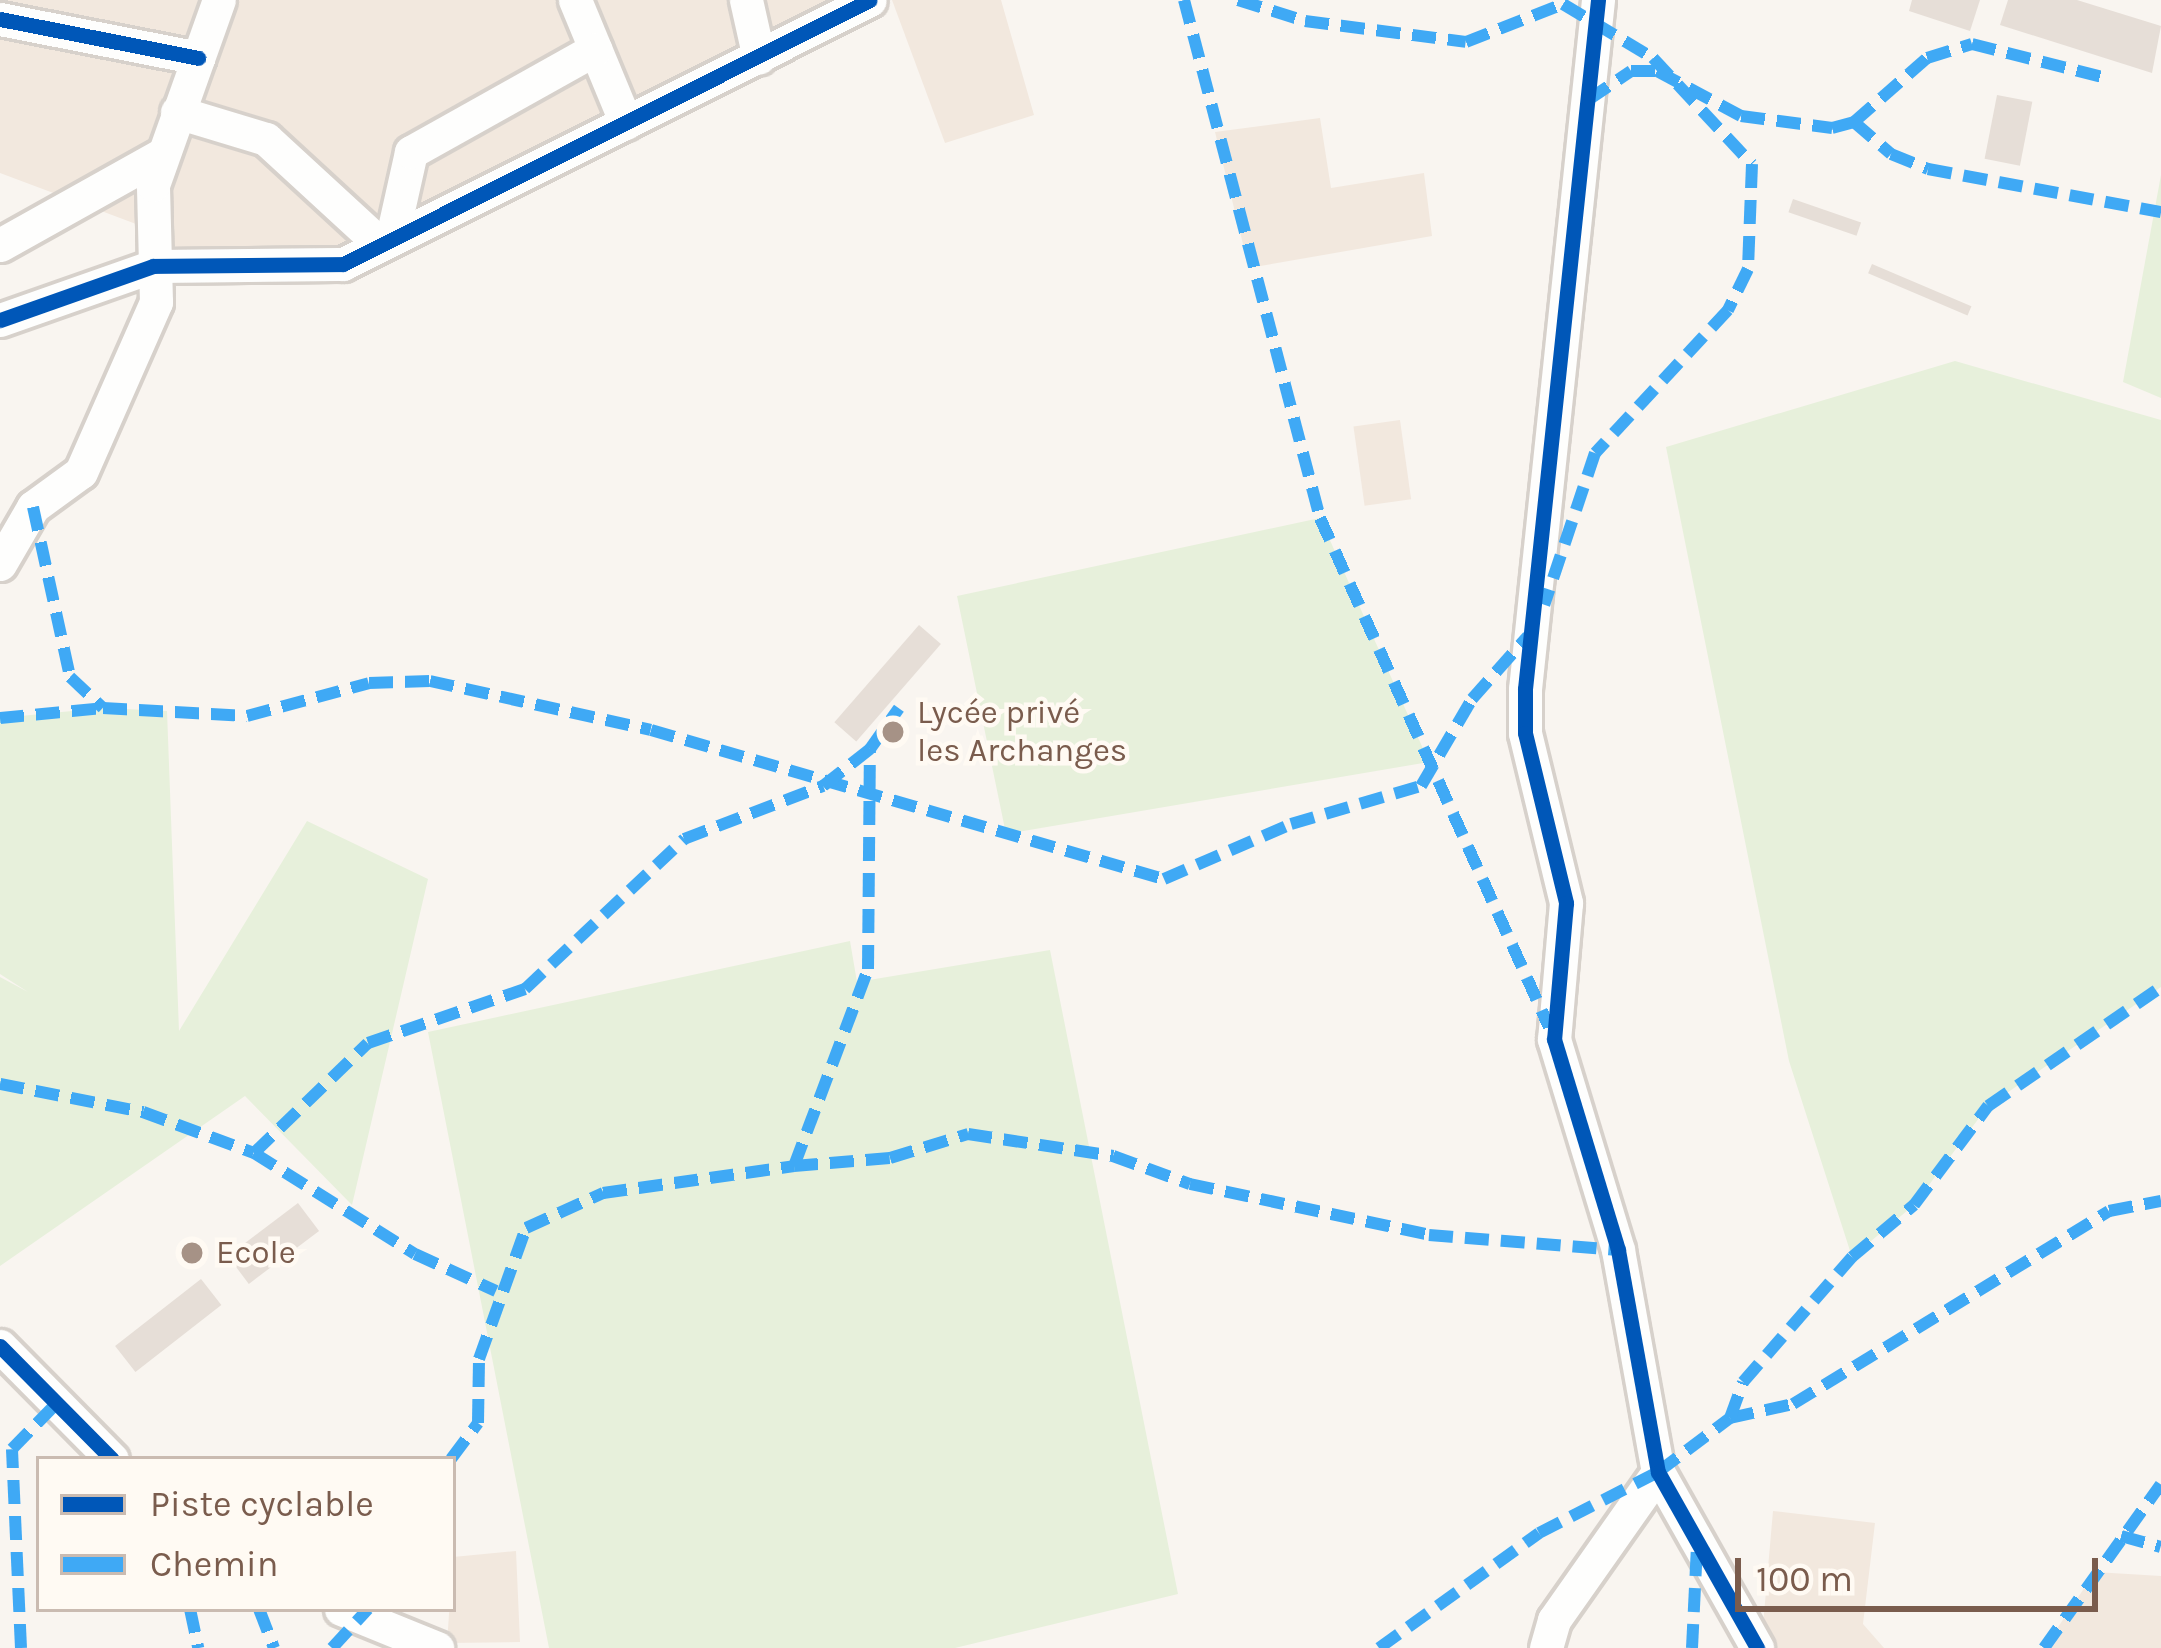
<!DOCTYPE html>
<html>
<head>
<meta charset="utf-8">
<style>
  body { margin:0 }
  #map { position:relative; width:2161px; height:1648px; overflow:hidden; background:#f9f5f0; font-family:Karla,sans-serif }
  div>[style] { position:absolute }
  .residential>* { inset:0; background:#f2e8de; transform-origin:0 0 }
  .green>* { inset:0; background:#e7f0db }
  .building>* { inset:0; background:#e6ded7; transform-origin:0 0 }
  .roads { filter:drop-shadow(3px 0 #d7d1cb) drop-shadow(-3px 0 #d7d1cb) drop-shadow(0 3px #d7d1cb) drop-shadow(0 -3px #d7d1cb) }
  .minor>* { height:33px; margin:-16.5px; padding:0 16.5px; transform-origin:16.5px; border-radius:16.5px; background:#fefefd }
  .quiet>* { height:12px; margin-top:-6px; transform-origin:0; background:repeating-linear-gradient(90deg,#3fa9f5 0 24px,transparent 0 36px) }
  .cycleway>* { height:15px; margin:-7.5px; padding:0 7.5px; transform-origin:7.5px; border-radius:7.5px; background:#0057b8 }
  .dots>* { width:33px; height:33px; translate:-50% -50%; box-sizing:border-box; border:6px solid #fffaf3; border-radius:50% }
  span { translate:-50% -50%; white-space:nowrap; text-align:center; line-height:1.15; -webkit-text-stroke:9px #fffaf3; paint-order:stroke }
  .poi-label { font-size:33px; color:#7a5c4d }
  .left { translate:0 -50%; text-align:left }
  .legend { position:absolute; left:36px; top:1456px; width:420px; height:156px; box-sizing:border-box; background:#fffaf3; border:3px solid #cabbb1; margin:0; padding:15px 21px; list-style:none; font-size:36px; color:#7a5c4d }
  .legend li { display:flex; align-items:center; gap:24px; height:60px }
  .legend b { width:60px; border:3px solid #cabbb1 }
  .scale { position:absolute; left:1735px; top:1558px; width:363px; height:54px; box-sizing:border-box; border:6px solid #7a5c4d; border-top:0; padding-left:15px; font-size:36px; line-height:42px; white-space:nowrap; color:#7a5c4d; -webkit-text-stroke:9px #fffaf3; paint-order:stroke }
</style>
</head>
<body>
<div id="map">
  <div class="residential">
    <i style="clip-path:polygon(0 0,870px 0,343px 264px,153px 266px,152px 230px,0 173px)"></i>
    <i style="clip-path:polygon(892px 0,1001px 0,1034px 115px,945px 143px)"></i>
    <i style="clip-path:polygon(1320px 118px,1331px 188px,1424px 173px,1432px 236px,1249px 268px,1215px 132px)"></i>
    <i style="left:1400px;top:420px;width:80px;height:47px;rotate:82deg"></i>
    <i style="clip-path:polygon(1773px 1511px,1875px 1523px,1863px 1624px,1884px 1648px,1761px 1648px)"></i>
    <i style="clip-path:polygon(516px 1551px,520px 1642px,447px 1643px,453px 1557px)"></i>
    <i style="clip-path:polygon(2095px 1572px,2161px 1576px,2161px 1648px,2044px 1648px)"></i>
  </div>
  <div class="green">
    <i style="clip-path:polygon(2161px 175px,2161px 398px,2123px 382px)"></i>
    <i style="clip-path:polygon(1955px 361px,2161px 420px,2161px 987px,1988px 1106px,1914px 1205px,1852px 1257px,1789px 1061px,1666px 447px)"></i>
    <i style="clip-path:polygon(1320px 518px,1429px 762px,1006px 834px,957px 596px)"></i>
    <i style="clip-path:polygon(103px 708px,167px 711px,179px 1031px,307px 821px,428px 879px,352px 1205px,245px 1096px,0 1266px,0 977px,28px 992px,0 974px,0 718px)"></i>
    <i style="clip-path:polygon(850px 941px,857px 982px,1050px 950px,1178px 1594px,955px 1648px,549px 1648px,428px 1032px)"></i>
  </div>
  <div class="building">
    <i style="clip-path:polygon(1912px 0,1980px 0,1970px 31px,1909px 11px)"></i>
    <i style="clip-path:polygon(2008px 0,2077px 0,2161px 26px,2152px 73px,2000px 25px)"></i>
    <i style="left:1997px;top:95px;width:36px;height:65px;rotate:11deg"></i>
    <i style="left:1793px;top:199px;width:72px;height:14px;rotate:19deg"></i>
    <i style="left:1872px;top:264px;width:108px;height:10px;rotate:23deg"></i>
    <i style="left:919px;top:625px;width:29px;height:129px;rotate:41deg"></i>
    <i style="left:298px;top:1203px;width:35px;height:88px;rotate:53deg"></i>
    <i style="left:201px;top:1279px;width:33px;height:109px;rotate:52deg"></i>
  </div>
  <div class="roads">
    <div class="minor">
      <i style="left:575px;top:0;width:133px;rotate:67.5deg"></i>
      <i style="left:746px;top:0;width:59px;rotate:77.4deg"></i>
      <i style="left:1598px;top:0;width:693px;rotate:96.05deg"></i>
      <i style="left:1525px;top:689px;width:44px;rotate:90deg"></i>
      <i style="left:1525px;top:733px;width:175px;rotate:76.4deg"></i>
      <i style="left:1566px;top:903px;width:137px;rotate:95deg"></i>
      <i style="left:1554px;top:1039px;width:220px;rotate:73.1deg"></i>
      <i style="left:1618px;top:1250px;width:226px;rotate:79.8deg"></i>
      <i style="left:1658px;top:1472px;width:202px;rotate:60.6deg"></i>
      <i style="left:0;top:19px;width:202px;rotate:11.1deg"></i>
      <i style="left:177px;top:112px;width:93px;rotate:16.9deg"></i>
      <i style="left:266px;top:139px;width:154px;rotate:42.6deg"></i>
      <i style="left:392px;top:237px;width:87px;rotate:-77.4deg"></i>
      <i style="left:411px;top:152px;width:211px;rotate:-29.2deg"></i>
      <i style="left:0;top:245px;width:184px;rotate:-29.2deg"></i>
      <i style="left:0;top:320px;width:162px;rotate:-19.4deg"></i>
      <i style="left:153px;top:266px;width:190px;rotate:-0.6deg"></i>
      <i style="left:343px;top:264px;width:589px;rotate:-26.61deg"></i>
      <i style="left:0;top:564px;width:66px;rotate:-59.9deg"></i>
      <i style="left:33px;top:507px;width:59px;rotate:-36.1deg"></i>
      <i style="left:81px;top:472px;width:186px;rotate:-66.2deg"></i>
      <i style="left:156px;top:302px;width:117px;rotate:-91.5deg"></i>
      <i style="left:153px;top:185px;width:196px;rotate:-70.4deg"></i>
      <i style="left:0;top:1346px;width:159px;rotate:45.3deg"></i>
      <i style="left:341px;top:1609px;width:104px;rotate:22.1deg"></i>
      <i style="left:1546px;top:1648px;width:29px;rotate:-74deg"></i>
      <i style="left:1554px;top:1620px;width:181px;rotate:-54.9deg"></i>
    </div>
  </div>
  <div class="quiet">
    <i style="left:1184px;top:0;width:536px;rotate:75.29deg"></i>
    <i style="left:1320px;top:518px;width:558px;rotate:65.78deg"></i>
    <i style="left:1238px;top:0;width:70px;rotate:17.4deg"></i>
    <i style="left:1305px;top:21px;width:162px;rotate:7.4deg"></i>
    <i style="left:1466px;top:42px;width:104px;rotate:-21.4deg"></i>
    <i style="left:1563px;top:4px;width:105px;rotate:31deg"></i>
    <i style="left:1653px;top:58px;width:145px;rotate:47deg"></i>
    <i style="left:1752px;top:164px;width:105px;rotate:92.2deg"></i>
    <i style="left:1748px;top:269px;width:46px;rotate:116deg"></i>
    <i style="left:1728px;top:310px;width:195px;rotate:132.9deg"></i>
    <i style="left:1595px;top:453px;width:160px;rotate:108.5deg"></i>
    <i style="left:1588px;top:100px;width:52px;rotate:-34deg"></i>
    <i style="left:1631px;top:71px;width:26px"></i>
    <i style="left:1657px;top:71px;width:95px;rotate:28.2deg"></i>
    <i style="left:1741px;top:116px;width:92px;rotate:7.5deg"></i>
    <i style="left:1832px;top:128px;width:23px;rotate:-15deg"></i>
    <i style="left:1854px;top:122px;width:97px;rotate:-41.2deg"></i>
    <i style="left:1927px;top:58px;width:47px;rotate:-17.3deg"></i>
    <i style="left:1972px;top:44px;width:142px;rotate:14.2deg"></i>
    <i style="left:1854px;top:122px;width:49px;rotate:40.9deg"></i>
    <i style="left:1891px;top:154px;width:40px;rotate:22deg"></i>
    <i style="left:1928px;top:169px;width:237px;rotate:10.5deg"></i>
    <i style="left:33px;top:507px;width:174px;rotate:77.7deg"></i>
    <i style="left:70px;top:677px;width:45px;rotate:43.2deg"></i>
    <i style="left:103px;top:708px;width:144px;rotate:3.2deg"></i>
    <i style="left:247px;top:716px;width:126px;rotate:-15.1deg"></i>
    <i style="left:369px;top:683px;width:61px;rotate:-1.9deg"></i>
    <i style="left:430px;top:681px;width:226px;rotate:12.5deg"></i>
    <i style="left:651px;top:730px;width:534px;rotate:16.2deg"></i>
    <i style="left:1164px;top:879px;width:138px;rotate:-23.4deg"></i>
    <i style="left:1291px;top:824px;width:135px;rotate:-16.3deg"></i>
    <i style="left:1421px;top:786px;width:101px;rotate:-59.6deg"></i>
    <i style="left:1472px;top:699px;width:84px;rotate:-48.4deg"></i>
    <i style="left:0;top:718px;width:103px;rotate:-5.5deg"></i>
    <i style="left:0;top:1084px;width:146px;rotate:11.1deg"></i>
    <i style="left:143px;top:1112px;width:118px;rotate:20.3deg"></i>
    <i style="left:254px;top:1153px;width:190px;rotate:32.1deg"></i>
    <i style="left:415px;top:1254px;width:89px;rotate:24.6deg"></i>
    <i style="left:254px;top:1153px;width:158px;rotate:-44deg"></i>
    <i style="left:368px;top:1043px;width:166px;rotate:-19deg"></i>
    <i style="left:525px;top:989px;width:219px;rotate:-43.3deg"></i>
    <i style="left:684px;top:839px;width:149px;rotate:-20.9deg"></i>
    <i style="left:823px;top:786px;width:60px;rotate:-38.2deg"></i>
    <i style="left:794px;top:1166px;width:96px;rotate:-4.8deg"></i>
    <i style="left:890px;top:1158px;width:82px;rotate:-17.1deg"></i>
    <i style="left:968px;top:1134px;width:147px;rotate:8.6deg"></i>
    <i style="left:1113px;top:1156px;width:82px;rotate:20deg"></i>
    <i style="left:1190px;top:1184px;width:244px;rotate:12deg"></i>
    <i style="left:1429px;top:1235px;width:190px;rotate:4.5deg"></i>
    <i style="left:1730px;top:1418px;width:65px;rotate:-12.5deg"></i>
    <i style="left:1793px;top:1404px;width:370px;rotate:-31.4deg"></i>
    <i style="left:2109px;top:1211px;width:53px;rotate:-10.9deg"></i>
    <i style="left:451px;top:1459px;width:45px;rotate:-53.1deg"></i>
    <i style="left:478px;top:1423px;width:64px;rotate:-89.1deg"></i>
    <i style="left:479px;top:1359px;width:139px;rotate:-70.3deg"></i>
    <i style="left:526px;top:1228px;width:85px;rotate:-24.4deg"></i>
    <i style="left:603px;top:1193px;width:193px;rotate:-8deg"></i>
    <i style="left:794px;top:1166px;width:210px;rotate:-69.4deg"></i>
    <i style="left:868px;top:969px;width:220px;rotate:-89.5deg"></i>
    <i style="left:870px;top:749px;width:50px;rotate:-54.7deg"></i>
    <i style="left:2121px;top:1536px;width:41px;rotate:15.4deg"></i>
    <i style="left:190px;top:1609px;width:40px;rotate:78deg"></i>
    <i style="left:259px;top:1609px;width:42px;rotate:69deg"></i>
    <i style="left:21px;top:1648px;width:199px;rotate:-92.6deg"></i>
    <i style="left:12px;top:1449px;width:59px;rotate:-45.7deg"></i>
    <i style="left:332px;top:1648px;width:53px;rotate:-47.3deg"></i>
    <i style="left:1379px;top:1648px;width:197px;rotate:-35.7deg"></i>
    <i style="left:1539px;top:1533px;width:134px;rotate:-27.1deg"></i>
    <i style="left:1658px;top:1472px;width:90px;rotate:-36.9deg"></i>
    <i style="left:1730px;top:1418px;width:38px;rotate:-70deg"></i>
    <i style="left:1743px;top:1382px;width:166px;rotate:-48.9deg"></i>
    <i style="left:1852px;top:1257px;width:81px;rotate:-40deg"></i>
    <i style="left:1914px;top:1205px;width:124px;rotate:-53.2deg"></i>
    <i style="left:1988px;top:1106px;width:210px;rotate:-34.5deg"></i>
    <i style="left:1692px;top:1648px;width:102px;rotate:-87.2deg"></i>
    <i style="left:2044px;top:1648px;width:201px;rotate:-54.5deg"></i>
  </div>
  <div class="cycleway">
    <i style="left:1598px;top:0;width:693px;rotate:96.05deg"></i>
    <i style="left:1525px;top:689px;width:44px;rotate:90deg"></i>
    <i style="left:1525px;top:733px;width:175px;rotate:76.4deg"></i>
    <i style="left:1566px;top:903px;width:137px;rotate:95deg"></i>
    <i style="left:1554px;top:1039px;width:220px;rotate:73.1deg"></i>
    <i style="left:1618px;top:1250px;width:226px;rotate:79.8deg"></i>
    <i style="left:1658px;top:1472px;width:202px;rotate:60.6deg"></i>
    <i style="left:0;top:19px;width:202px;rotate:11.1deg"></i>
    <i style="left:0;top:320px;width:162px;rotate:-19.4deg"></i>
    <i style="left:153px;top:266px;width:190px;rotate:-0.6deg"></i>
    <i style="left:343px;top:264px;width:589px;rotate:-26.61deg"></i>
    <i style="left:0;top:1346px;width:159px;rotate:45.3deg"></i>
  </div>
  <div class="dots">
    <i style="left:893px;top:732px;background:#a69286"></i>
    <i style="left:192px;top:1253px;background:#a69286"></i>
  </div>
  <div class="poi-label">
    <span class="left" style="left:917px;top:732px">Lycée privé<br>les Archanges</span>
    <span class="left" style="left:216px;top:1253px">Ecole</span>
  </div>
  <ul class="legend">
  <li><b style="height:15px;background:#0057b8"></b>Piste cyclable</li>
  <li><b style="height:15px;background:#3fa9f5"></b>Chemin</li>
  </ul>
  <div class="scale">100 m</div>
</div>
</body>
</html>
